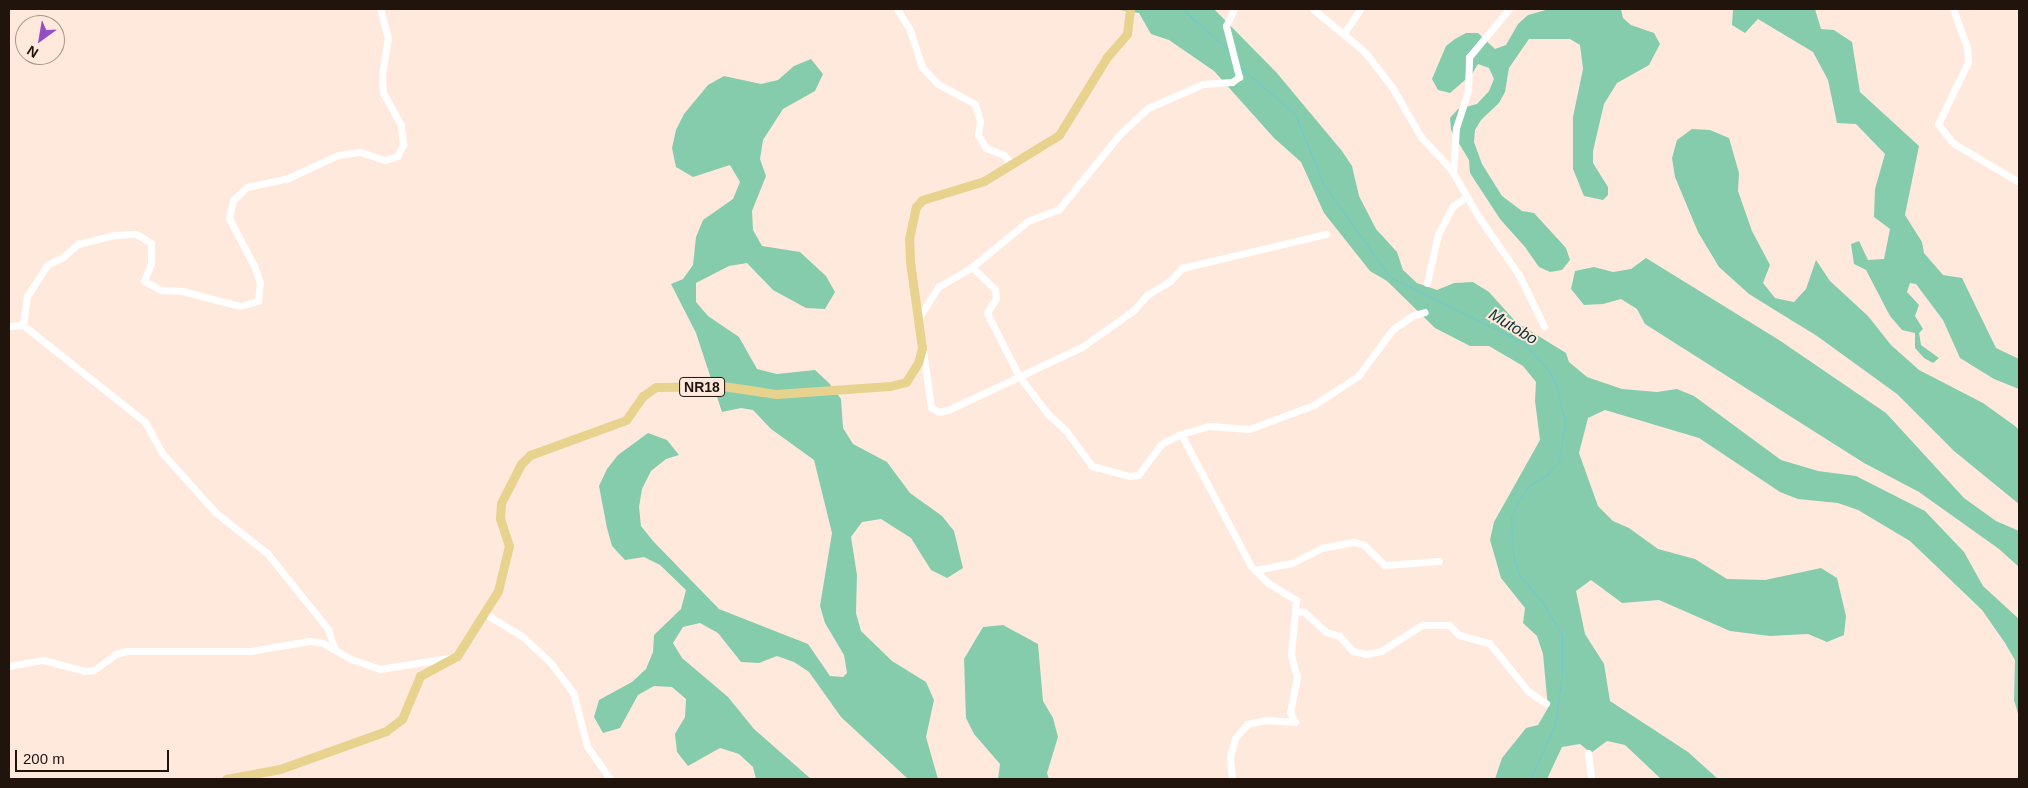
<!DOCTYPE html>
<html>
<head>
<meta charset="utf-8">
<style>
  body { margin:0 }
  #map { position:relative; width:2028px; height:788px; overflow:hidden; background:#ffe9dd; font-family:Arial,sans-serif }
  div>[style] { position:absolute }
  .forest>* { inset:0; background:#85ccac }
  .stream>* { height:1px; margin:-0.5px; padding:0 0.5px; transform-origin:0.5px; border-radius:0.5px; background:#70c8d0 }
  .minor>* { height:7px; margin:-3.5px; padding:0 3.5px; transform-origin:3.5px; border-radius:3.5px; background:#fff }
  .major>* { height:9px; margin:-4.5px; padding:0 4.5px; transform-origin:4.5px; border-radius:4.5px; background:#e8d38e }
  span { translate:-50% -50%; white-space:nowrap; text-align:center; line-height:1.15; -webkit-text-stroke:4px #ffe9dd; paint-order:stroke }
  .shield-label span { padding:1px 4px; background:#ffe9dd; border:1px solid; border-radius:4px; -webkit-text-stroke-width:0 }
  .shield-label { font-size:14px; color:#20140d; font-weight:700 }
  .water-label { font-size:16px; color:#043235; font-style:italic }
  .frame { position:absolute; inset:0; border:10px solid #20140d; pointer-events:none }
  .north { position:absolute; left:15px; top:15px; width:50px; height:50px; box-sizing:border-box; background:#ffe9dd; border:1px solid #a6948a; border-radius:50%; rotate:212deg; font-size:14px; font-weight:700; line-height:20px; text-align:center; color:#20140d }
  .north::after { content:''; display:block; margin:auto; width:18px; height:22px; background:#924ec2; clip-path:polygon(50% 0,100% 100%,50% 72%,0 100%) }
  .scale { position:absolute; left:15px; top:750px; width:154px; height:22px; box-sizing:border-box; border:2px solid #20140d; border-top:0; padding-left:6px; font-size:15px; line-height:18px; white-space:nowrap; color:#20140d; -webkit-text-stroke:4px #ffe9dd; paint-order:stroke }
</style>
</head>
<body>
<div id="map">
  <div class="forest">
    <i style="clip-path:polygon(1114px 9px,1214px 9px,1276px 72px,1342px 151px,1352px 166px,1359px 196px,1376px 229px,1397px 252px,1403px 270px,1417px 283px,1437px 290px,1454px 283px,1473px 282px,1489px 292px,1516px 322px,1566px 353px,1569px 362px,1587px 377px,1622px 389px,1657px 392px,1677px 389px,1694px 396px,1781px 460px,1818px 471px,1856px 476px,1925px 511px,1964px 552px,1983px 586px,2019px 619px,2019px 717px,2014px 700px,2015px 660px,2005px 643px,1982px 610px,1910px 541px,1858px 510px,1838px 503px,1798px 499px,1780px 492px,1699px 438px,1605px 410px,1588px 418px,1579px 453px,1598px 506px,1613px 521px,1629px 528px,1658px 549px,1695px 559px,1727px 579px,1765px 580px,1821px 568px,1837px 578px,1846px 616px,1844px 635px,1827px 642px,1808px 634px,1770px 636px,1730px 631px,1659px 600px,1622px 603px,1591px 580px,1576px 591px,1585px 634px,1604px 664px,1610px 701px,1688px 752px,1718px 779px,1661px 779px,1625px 745px,1607px 741px,1591px 753px,1580px 744px,1562px 747px,1547px 779px,1495px 779px,1502px 758px,1526px 728px,1538px 725px,1548px 708px,1543px 654px,1537px 636px,1523px 623px,1525px 608px,1501px 578px,1490px 540px,1494px 522px,1540px 440px,1535px 401px,1536px 382px,1523px 366px,1489px 346px,1470px 346px,1435px 328px,1387px 281px,1370px 271px,1324px 213px,1301px 162px,1274px 138px,1214px 71px,1169px 40px,1151px 34px,1139px 13px)"></i>
    <i style="clip-path:polygon(1549px 9px,1621px 9px,1623px 18px,1631px 25px,1654px 33px,1660px 44px,1649px 65px,1617px 83px,1604px 104px,1593px 151px,1593px 163px,1608px 187px,1608px 195px,1603px 200px,1584px 196px,1573px 169px,1573px 117px,1583px 69px,1580px 45px,1570px 39px,1529px 39px,1509px 68px,1505px 92px,1499px 103px,1481px 120px,1475px 130px,1474px 142px,1482px 164px,1502px 196px,1522px 211px,1534px 213px,1566px 248px,1570px 260px,1562px 270px,1550px 272px,1539px 267px,1525px 247px,1500px 219px,1470px 173px,1469px 160px,1451px 130px,1450px 118px,1458px 109px,1477px 104px,1489px 91px,1494px 79px,1489px 68px,1478px 64px,1472px 74px,1450px 93px,1438px 90px,1432px 79px,1446px 46px,1455px 39px,1466px 33px,1478px 33px,1495px 49px,1506px 45px,1518px 24px,1528px 15px)"></i>
    <i style="clip-path:polygon(1733px 9px,1815px 9px,1821px 29px,1834px 30px,1852px 42px,1860px 92px,1919px 146px,1905px 215px,1922px 242px,1924px 253px,1943px 275px,1962px 278px,1996px 348px,2019px 359px,2019px 389px,1994px 379px,1960px 358px,1943px 320px,1916px 284px,1910px 283px,1907px 292px,1919px 305px,1915px 316px,1923px 329px,1919px 333px,1921px 345px,1939px 358px,1933px 363px,1924px 358px,1915px 348px,1915px 333px,1902px 330px,1890px 316px,1866px 270px,1854px 264px,1851px 244px,1859px 241px,1868px 260px,1884px 259px,1890px 229px,1874px 217px,1875px 189px,1885px 154px,1856px 124px,1837px 123px,1828px 80px,1813px 52px,1758px 19px,1745px 33px,1732px 25px)"></i>
    <i style="clip-path:polygon(811px 59px,823px 74px,815px 91px,783px 109px,763px 140px,760px 159px,766px 176px,752px 211px,753px 230px,762px 246px,800px 252px,826px 276px,835px 292px,825px 309px,806px 308px,773px 290px,747px 263px,729px 266px,696px 283px,696px 302px,708px 316px,739px 337px,757px 369px,777px 374px,815px 370px,829px 383px,841px 399px,843px 428px,853px 444px,887px 462px,910px 493px,942px 516px,954px 531px,963px 568px,947px 578px,931px 570px,911px 538px,881px 519px,862px 522px,851px 537px,857px 575px,856px 613px,861px 631px,892px 661px,926px 682px,934px 700px,926px 737px,938px 779px,908px 779px,841px 717px,809px 672px,794px 662px,777px 656px,759px 663px,741px 662px,718px 633px,700px 623px,683px 627px,673px 643px,682px 658px,728px 697px,754px 729px,811px 779px,756px 779px,753px 767px,739px 754px,720px 748px,688px 766px,677px 752px,675px 734px,685px 717px,686px 699px,672px 687px,654px 686px,638px 695px,620px 728px,603px 733px,594px 717px,599px 700px,632px 682px,646px 669px,653px 652px,654px 635px,681px 609px,686px 590px,660px 565px,644px 557px,625px 560px,612px 546px,607px 528px,599px 486px,607px 469px,618px 455px,648px 433px,667px 440px,679px 455px,666px 459px,651px 471px,642px 489px,639px 507px,641px 526px,653px 541px,719px 609px,808px 644px,830px 676px,843px 677px,847px 673px,844px 655px,825px 623px,820px 606px,832px 533px,814px 460px,771px 429px,753px 410px,741px 408px,722px 412px,696px 333px,671px 284px,683px 279px,693px 265px,696px 237px,703px 220px,733px 199px,740px 182px,730px 165px,693px 177px,676px 167px,672px 148px,676px 130px,684px 114px,708px 85px,724px 76px,761px 84px,778px 80px,794px 66px)"></i>
    <i style="clip-path:polygon(1692px 129px,1710px 130px,1729px 138px,1739px 173px,1738px 191px,1752px 231px,1770px 265px,1763px 283px,1775px 298px,1794px 302px,1806px 289px,1816px 260px,1830px 281px,1868px 316px,1891px 345px,1919px 370px,1983px 403px,2015px 426px,2019px 430px,2019px 504px,1954px 451px,1897px 394px,1817px 336px,1749px 294px,1719px 267px,1698px 232px,1675px 177px,1672px 158px,1677px 140px)"></i>
    <i style="clip-path:polygon(1646px 258px,1779px 340px,1886px 413px,1964px 498px,1996px 521px,2019px 531px,2019px 567px,1999px 549px,1919px 492px,1864px 463px,1645px 324px,1637px 309px,1621px 299px,1603px 304px,1584px 305px,1571px 289px,1575px 271px,1594px 267px,1613px 272px,1631px 269px)"></i>
    <i style="clip-path:polygon(1003px 625px,1038px 644px,1043px 701px,1053px 718px,1058px 737px,1047px 773px,1049px 779px,998px 779px,1000px 764px,974px 734px,966px 718px,964px 659px,983px 627px)"></i>
  </div>
  <div class="stream">
    <i style="left:1182px;top:9px;width:62px;rotate:41.1deg"></i>
    <i style="left:1239px;top:66px;width:74px;rotate:40.6deg"></i>
    <i style="left:1295px;top:114px;width:77px;rotate:67.8deg"></i>
    <i style="left:1324px;top:185px;width:113px;rotate:54.3deg"></i>
    <i style="left:1390px;top:277px;width:149px;rotate:26.2deg"></i>
    <i style="left:1524px;top:343px;width:38px;rotate:48deg"></i>
    <i style="left:1549px;top:371px;width:19px;rotate:65deg"></i>
    <i style="left:1557px;top:388px;width:36px;rotate:77deg"></i>
    <i style="left:1565px;top:423px;width:38px;rotate:99deg"></i>
    <i style="left:1559px;top:461px;width:18px;rotate:131deg"></i>
    <i style="left:1547px;top:475px;width:20px;rotate:150deg"></i>
    <i style="left:1530px;top:485px;width:20px;rotate:127deg"></i>
    <i style="left:1518px;top:501px;width:18px;rotate:112deg"></i>
    <i style="left:1511px;top:518px;width:38px;rotate:87deg"></i>
    <i style="left:1513px;top:556px;width:20px;rotate:72deg"></i>
    <i style="left:1519px;top:575px;width:37px;rotate:49deg"></i>
    <i style="left:1543px;top:603px;width:37px;rotate:59deg"></i>
    <i style="left:1562px;top:635px;width:39px;rotate:90deg"></i>
    <i style="left:1562px;top:674px;width:51px;rotate:97.8deg"></i>
    <i style="left:1555px;top:725px;width:60px;rotate:114.8deg"></i>
  </div>
  <div class="minor">
    <i style="left:897px;top:9px;width:25px;rotate:58deg"></i>
    <i style="left:910px;top:30px;width:39px;rotate:72deg"></i>
    <i style="left:922px;top:67px;width:23px;rotate:47deg"></i>
    <i style="left:938px;top:84px;width:42px;rotate:28.4deg"></i>
    <i style="left:975px;top:104px;width:18px;rotate:74deg"></i>
    <i style="left:980px;top:121px;width:14px;rotate:98deg"></i>
    <i style="left:978px;top:135px;width:15px;rotate:58deg"></i>
    <i style="left:986px;top:148px;width:19px;rotate:21deg"></i>
    <i style="left:1004px;top:155px;width:11px;rotate:52deg"></i>
    <i style="left:1313px;top:9px;width:67px;rotate:39.6deg"></i>
    <i style="left:1365px;top:52px;width:44px;rotate:52.4deg"></i>
    <i style="left:1392px;top:87px;width:58px;rotate:59.9deg"></i>
    <i style="left:1421px;top:137px;width:44px;rotate:46.8deg"></i>
    <i style="left:1451px;top:169px;width:54px;rotate:60.1deg"></i>
    <i style="left:1478px;top:216px;width:72px;rotate:55.2deg"></i>
    <i style="left:1519px;top:275px;width:57px;rotate:63.9deg"></i>
    <i style="left:1953px;top:9px;width:40px;rotate:69.8deg"></i>
    <i style="left:1967px;top:47px;width:15px;rotate:86deg"></i>
    <i style="left:1968px;top:62px;width:69px;rotate:115.8deg"></i>
    <i style="left:1938px;top:124px;width:24px;rotate:52deg"></i>
    <i style="left:1953px;top:143px;width:77px;rotate:30.6deg"></i>
    <i style="left:1344px;top:33px;width:29px;rotate:-56deg"></i>
    <i style="left:1453px;top:172px;width:44px;rotate:-86.1deg"></i>
    <i style="left:1456px;top:128px;width:40px;rotate:-72deg"></i>
    <i style="left:1468px;top:90px;width:33px;rotate:-88deg"></i>
    <i style="left:1469px;top:57px;width:62px;rotate:-50.2deg"></i>
    <i style="left:972px;top:267px;width:32px;rotate:44deg"></i>
    <i style="left:995px;top:289px;width:9px;rotate:84deg"></i>
    <i style="left:996px;top:298px;width:17px;rotate:121deg"></i>
    <i style="left:987px;top:313px;width:71px;rotate:63.1deg"></i>
    <i style="left:1019px;top:376px;width:48px;rotate:52.7deg"></i>
    <i style="left:1048px;top:414px;width:26px;rotate:43deg"></i>
    <i style="left:1067px;top:432px;width:42px;rotate:53.7deg"></i>
    <i style="left:1092px;top:466px;width:39px;rotate:15deg"></i>
    <i style="left:1130px;top:476px;width:8px;rotate:-7deg"></i>
    <i style="left:1138px;top:475px;width:39px;rotate:-53deg"></i>
    <i style="left:1161px;top:444px;width:22px;rotate:-27deg"></i>
    <i style="left:1181px;top:434px;width:29px;rotate:-16deg"></i>
    <i style="left:1209px;top:426px;width:40px;rotate:4.3deg"></i>
    <i style="left:1249px;top:429px;width:69px;rotate:-20.3deg"></i>
    <i style="left:1314px;top:405px;width:53px;rotate:-33.4deg"></i>
    <i style="left:1358px;top:376px;width:59px;rotate:-53.3deg"></i>
    <i style="left:1393px;top:329px;width:25px;rotate:-34deg"></i>
    <i style="left:1414px;top:315px;width:11px;rotate:-15deg"></i>
    <i style="left:1427px;top:283px;width:50px;rotate:-77.3deg"></i>
    <i style="left:1438px;top:234px;width:32px;rotate:-62deg"></i>
    <i style="left:1453px;top:206px;width:16px;rotate:-35deg"></i>
    <i style="left:920px;top:316px;width:34px;rotate:-58deg"></i>
    <i style="left:938px;top:287px;width:39px;rotate:-30deg"></i>
    <i style="left:972px;top:267px;width:72px;rotate:-39.4deg"></i>
    <i style="left:1028px;top:221px;width:33px;rotate:-21deg"></i>
    <i style="left:1059px;top:209px;width:97px;rotate:-50.9deg"></i>
    <i style="left:1120px;top:134px;width:38px;rotate:-43deg"></i>
    <i style="left:1148px;top:108px;width:60px;rotate:-23.6deg"></i>
    <i style="left:1203px;top:84px;width:29px;rotate:-4deg"></i>
    <i style="left:1232px;top:82px;width:9px;rotate:-36deg"></i>
    <i style="left:1239px;top:77px;width:53px;rotate:-104.3deg"></i>
    <i style="left:1226px;top:26px;width:19px;rotate:-65deg"></i>
    <i style="left:23px;top:325px;width:29px;rotate:-82deg"></i>
    <i style="left:27px;top:296px;width:37px;rotate:-57deg"></i>
    <i style="left:47px;top:265px;width:18px;rotate:-27deg"></i>
    <i style="left:63px;top:257px;width:20px;rotate:-41deg"></i>
    <i style="left:78px;top:244px;width:38px;rotate:-14deg"></i>
    <i style="left:115px;top:235px;width:21px;rotate:-3deg"></i>
    <i style="left:136px;top:234px;width:17px;rotate:31deg"></i>
    <i style="left:151px;top:243px;width:20px;rotate:90deg"></i>
    <i style="left:151px;top:263px;width:19px;rotate:111deg"></i>
    <i style="left:144px;top:281px;width:19px;rotate:28deg"></i>
    <i style="left:161px;top:290px;width:21px;rotate:3deg"></i>
    <i style="left:182px;top:291px;width:60px;rotate:14.5deg"></i>
    <i style="left:240px;top:306px;width:19px;rotate:-16deg"></i>
    <i style="left:258px;top:301px;width:18px;rotate:-84deg"></i>
    <i style="left:260px;top:283px;width:18px;rotate:-109deg"></i>
    <i style="left:254px;top:266px;width:54px;rotate:-117.5deg"></i>
    <i style="left:229px;top:218px;width:18px;rotate:-77deg"></i>
    <i style="left:233px;top:200px;width:19px;rotate:-43deg"></i>
    <i style="left:247px;top:187px;width:40px;rotate:-12deg"></i>
    <i style="left:286px;top:179px;width:57px;rotate:-24.8deg"></i>
    <i style="left:338px;top:155px;width:22px;rotate:-8deg"></i>
    <i style="left:360px;top:152px;width:26px;rotate:18deg"></i>
    <i style="left:385px;top:160px;width:13px;rotate:-18deg"></i>
    <i style="left:397px;top:156px;width:13px;rotate:-61deg"></i>
    <i style="left:403px;top:145px;width:20px;rotate:-96deg"></i>
    <i style="left:401px;top:125px;width:37px;rotate:-119deg"></i>
    <i style="left:383px;top:93px;width:18px;rotate:-93deg"></i>
    <i style="left:382px;top:75px;width:37px;rotate:-81deg"></i>
    <i style="left:388px;top:38px;width:30px;rotate:-105deg"></i>
    <i style="left:9px;top:326px;width:14px;rotate:-4deg"></i>
    <i style="left:23px;top:325px;width:156px;rotate:38.5deg"></i>
    <i style="left:145px;top:422px;width:35px;rotate:61deg"></i>
    <i style="left:162px;top:453px;width:81px;rotate:48deg"></i>
    <i style="left:216px;top:513px;width:65px;rotate:38.1deg"></i>
    <i style="left:267px;top:553px;width:97px;rotate:51.2deg"></i>
    <i style="left:328px;top:629px;width:20px;rotate:72deg"></i>
    <i style="left:923px;top:350px;width:58px;rotate:82deg"></i>
    <i style="left:931px;top:407px;width:9px;rotate:32deg"></i>
    <i style="left:939px;top:412px;width:9px;rotate:-13deg"></i>
    <i style="left:948px;top:410px;width:148px;rotate:-25.2deg"></i>
    <i style="left:1082px;top:347px;width:64px;rotate:-35.4deg"></i>
    <i style="left:1134px;top:310px;width:20px;rotate:-49deg"></i>
    <i style="left:1147px;top:295px;width:27px;rotate:-31deg"></i>
    <i style="left:1170px;top:281px;width:18px;rotate:-47deg"></i>
    <i style="left:1182px;top:268px;width:148px;rotate:-13.3deg"></i>
    <i style="left:1181px;top:434px;width:149px;rotate:62.1deg"></i>
    <i style="left:1251px;top:566px;width:24px;rotate:45deg"></i>
    <i style="left:1268px;top:583px;width:33px;rotate:31deg"></i>
    <i style="left:1296px;top:600px;width:55px;rotate:95.2deg"></i>
    <i style="left:1291px;top:655px;width:23px;rotate:75deg"></i>
    <i style="left:1297px;top:677px;width:36px;rotate:101deg"></i>
    <i style="left:1290px;top:712px;width:11px;rotate:63deg"></i>
    <i style="left:1255px;top:570px;width:38px;rotate:-11deg"></i>
    <i style="left:1292px;top:563px;width:34px;rotate:-27deg"></i>
    <i style="left:1322px;top:548px;width:33px;rotate:-11deg"></i>
    <i style="left:1354px;top:542px;width:10px;rotate:17deg"></i>
    <i style="left:1364px;top:545px;width:29px;rotate:44deg"></i>
    <i style="left:1385px;top:565px;width:54px;rotate:-4.2deg"></i>
    <i style="left:1296px;top:611px;width:8px;rotate:7deg"></i>
    <i style="left:1304px;top:612px;width:30px;rotate:42deg"></i>
    <i style="left:1326px;top:632px;width:14px;rotate:17deg"></i>
    <i style="left:1339px;top:636px;width:21px;rotate:47deg"></i>
    <i style="left:1353px;top:651px;width:13px;rotate:13deg"></i>
    <i style="left:1366px;top:654px;width:15px;rotate:-11deg"></i>
    <i style="left:1381px;top:651px;width:49px;rotate:-32.4deg"></i>
    <i style="left:1422px;top:625px;width:27px"></i>
    <i style="left:1449px;top:625px;width:14px;rotate:45deg"></i>
    <i style="left:1459px;top:635px;width:31px;rotate:15deg"></i>
    <i style="left:1489px;top:643px;width:62px;rotate:50.9deg"></i>
    <i style="left:1528px;top:691px;width:22px;rotate:34deg"></i>
    <i style="left:484px;top:613px;width:46px;rotate:31.6deg"></i>
    <i style="left:523px;top:637px;width:37px;rotate:43deg"></i>
    <i style="left:550px;top:662px;width:38px;rotate:53deg"></i>
    <i style="left:573px;top:692px;width:56px;rotate:75.5deg"></i>
    <i style="left:587px;top:746px;width:40px;rotate:55.1deg"></i>
    <i style="left:9px;top:666px;width:35px;rotate:-10deg"></i>
    <i style="left:43px;top:660px;width:43px;rotate:14.7deg"></i>
    <i style="left:85px;top:671px;width:9px;rotate:-6deg"></i>
    <i style="left:94px;top:670px;width:27px;rotate:-36deg"></i>
    <i style="left:116px;top:654px;width:11px;rotate:-15deg"></i>
    <i style="left:127px;top:651px;width:124px"></i>
    <i style="left:251px;top:651px;width:59px;rotate:-9.8deg"></i>
    <i style="left:309px;top:641px;width:14px;rotate:8deg"></i>
    <i style="left:323px;top:643px;width:32px;rotate:30deg"></i>
    <i style="left:351px;top:659px;width:31px;rotate:19deg"></i>
    <i style="left:380px;top:669px;width:70px;rotate:-9.1deg"></i>
    <i style="left:1588px;top:753px;width:26px;rotate:83deg"></i>
    <i style="left:1232px;top:779px;width:22px;rotate:-95deg"></i>
    <i style="left:1230px;top:757px;width:20px;rotate:-75deg"></i>
    <i style="left:1235px;top:738px;width:18px;rotate:-49deg"></i>
    <i style="left:1247px;top:724px;width:19px;rotate:-12deg"></i>
    <i style="left:1266px;top:720px;width:29px;rotate:4deg"></i>
  </div>
  <div class="major">
    <i style="left:226px;top:779px;width:55px;rotate:-10.5deg"></i>
    <i style="left:280px;top:769px;width:113px;rotate:-19.7deg"></i>
    <i style="left:386px;top:731px;width:20px;rotate:-37deg"></i>
    <i style="left:402px;top:719px;width:47px;rotate:-67.3deg"></i>
    <i style="left:420px;top:676px;width:42px;rotate:-28.4deg"></i>
    <i style="left:457px;top:656px;width:77px;rotate:-57.8deg"></i>
    <i style="left:498px;top:591px;width:46px;rotate:-76.3deg"></i>
    <i style="left:509px;top:546px;width:29px;rotate:-108deg"></i>
    <i style="left:500px;top:518px;width:15px;rotate:-86deg"></i>
    <i style="left:501px;top:503px;width:44px;rotate:-62.9deg"></i>
    <i style="left:521px;top:464px;width:13px;rotate:-45deg"></i>
    <i style="left:530px;top:455px;width:102px;rotate:-20deg"></i>
    <i style="left:626px;top:420px;width:29px;rotate:-55deg"></i>
    <i style="left:643px;top:396px;width:16px;rotate:-35deg"></i>
    <i style="left:656px;top:387px;width:67px;rotate:-0.9deg"></i>
    <i style="left:723px;top:386px;width:54px;rotate:8.6deg"></i>
    <i style="left:776px;top:394px;width:114px;rotate:-4deg"></i>
    <i style="left:890px;top:386px;width:16px;rotate:-14deg"></i>
    <i style="left:906px;top:382px;width:22px;rotate:-58deg"></i>
    <i style="left:918px;top:363px;width:16px;rotate:-75deg"></i>
    <i style="left:922px;top:348px;width:87px;rotate:-97.9deg"></i>
    <i style="left:910px;top:262px;width:23px;rotate:-92deg"></i>
    <i style="left:909px;top:239px;width:33px;rotate:-78deg"></i>
    <i style="left:916px;top:207px;width:9px;rotate:-49deg"></i>
    <i style="left:922px;top:200px;width:65px;rotate:-17deg"></i>
    <i style="left:984px;top:181px;width:88px;rotate:-31.5deg"></i>
    <i style="left:1059px;top:135px;width:92px;rotate:-58.4deg"></i>
    <i style="left:1107px;top:57px;width:30px;rotate:-49deg"></i>
    <i style="left:1127px;top:34px;width:25px;rotate:-83deg"></i>
  </div>
  <div class="shield-label">
    <span style="left:702px;top:387px">NR18</span>
  </div>
  <div class="water-label">
    <span style="left:1513px;top:327px;rotate:31deg">Mutobo</span>
  </div>
  <div class="frame"></div>
  <div class="north">N</div>
  <div class="scale">200 m</div>
</div>
</body>
</html>
